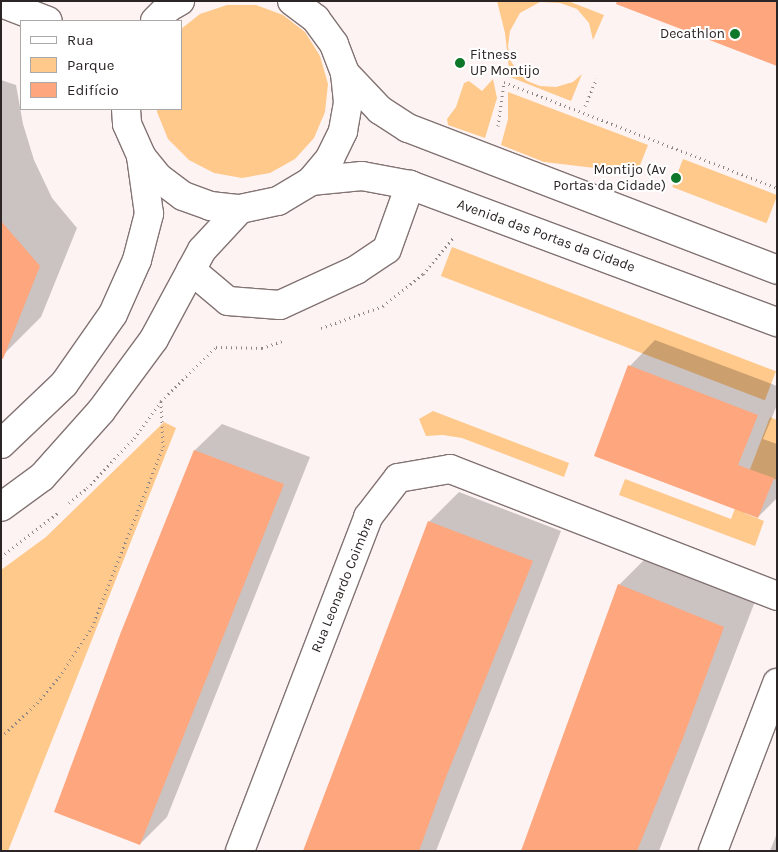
<!DOCTYPE html>
<html>
<head>
<meta charset="utf-8">
<style>
  body { margin:0 }
  #map { position:relative; width:778px; height:852px; overflow:hidden; background:#fef3f3; font-family:Karla,sans-serif }
  div>[style] { position:absolute }
  .green>* { inset:0; background:#fec98a; transform-origin:0 0 }
  .shadow>* { inset:0; background:#0003 }
  .building>* { inset:0; background:#fea67d }
  .path>* { height:3px; margin-top:-1.5px; transform-origin:0; background:repeating-linear-gradient(90deg,#8e8585 0 1px,transparent 0 5px) }
  .roads { filter:drop-shadow(1px 0 #837373) drop-shadow(-1px 0 #837373) drop-shadow(0 1px #837373) drop-shadow(0 -1px #837373) }
  .minor>* { height:28px; margin:-14px; padding:0 14px; transform-origin:14px; border-radius:14px; background:#fff }
  .dots>* { width:14px; height:14px; translate:-50% -50%; box-sizing:border-box; border:2px solid #fff; border-radius:50% }
  span { translate:-50% -50%; white-space:nowrap; text-align:center; line-height:1.15; -webkit-text-stroke:4px #fff; paint-order:stroke }
  .poi-label { font-size:14px; color:#2c2525 }
  .right { translate:-100% -50%; text-align:right }
  .left { translate:0 -50%; text-align:left }
  .street-label { font-size:14px; color:#2c2525 }
  .frame { position:absolute; inset:0; border:2px solid #2c2525; pointer-events:none }
  .legend { position:absolute; left:20px; top:20px; width:162px; height:90px; box-sizing:border-box; background:#fff; border:1px solid #aba8a8; margin:0; padding:6px 9px; list-style:none; font-size:15px; color:#2c2525 }
  .legend li { display:flex; align-items:center; gap:10px; height:25px }
  .legend b { width:25px; border:1px solid #aba8a8 }
</style>
</head>
<body>
<div id="map">
  <div class="green">
    <i style="clip-path:polygon(497px 1px,568px 1px,604px 15px,593px 40px,589px 23px,577px 9px,560px 3px,540px 2px,520px 13px,510px 31px,508px 46px,510px 60px,518px 72px,527px 81px,540px 86px,556px 87px,573px 82px,582px 74px,571px 101px,510px 77px,505px 33px)"></i>
    <i style="clip-path:polygon(227px 5px,256px 5px,283px 15px,305px 32px,320px 56px,328px 84px,325px 112px,314px 138px,295px 159px,270px 173px,242px 178px,214px 173px,189px 160px,168px 139px,157px 112px,157px 109px,181px 109px,181px 29px,200px 14px)"></i>
    <i style="clip-path:polygon(493px 79px,497px 98px,485px 138px,448px 125px,447px 119px,456px 107px,464px 83px,469px 81px,482px 91px)"></i>
    <i style="clip-path:polygon(508px 92px,648px 145px,637px 173px,544px 162px,501px 145px,508px 119px)"></i>
    <i style="left:683px;top:159px;width:101px;height:30px;rotate:21deg"></i>
    <i style="left:452px;top:247px;width:347px;height:31px;rotate:21deg"></i>
    <i style="clip-path:polygon(433px 411px,569px 463px,564px 477px,462px 438px,443px 435px,426px 436px,419px 419px)"></i>
    <i style="clip-path:polygon(770px 417px,777px 420px,777px 480px,759px 473px,744px 513px,764px 521px,755px 546px,619px 495px,625px 479px,731px 519px)"></i>
    <i style="clip-path:polygon(164px 422px,176px 428px,8px 851px,1px 851px,1px 570px,46px 537px)"></i>
  </div>
  <div class="shadow">
    <i style="clip-path:polygon(1px 80px,16px 85px,23px 124px,34px 160px,52px 198px,77px 228px,41px 317px,3px 355px,1px 354px)"></i>
    <i style="clip-path:polygon(655px 340px,777px 386px,777px 405px,763px 439px,777px 444px,777px 498px,758px 517px,630px 366px)"></i>
    <i style="clip-path:polygon(222px 424px,310px 457px,167px 817px,140px 844px,122px 633px,195px 450px)"></i>
    <i style="clip-path:polygon(459px 492px,561px 531px,436px 851px,306px 851px,429px 522px)"></i>
    <i style="clip-path:polygon(655px 549px,759px 591px,659px 851px,522px 851px,619px 585px)"></i>
    <i style="clip-path:polygon(777px 833px,777px 851px,770px 851px)"></i>
  </div>
  <div class="building">
    <i style="clip-path:polygon(617px 1px,777px 1px,777px 66px,616px 4px)"></i>
    <i style="clip-path:polygon(1px 221px,40px 266px,3px 359px,1px 358px)"></i>
    <i style="clip-path:polygon(628px 365px,758px 415px,738px 465px,774px 478px,758px 518px,594px 456px)"></i>
    <i style="clip-path:polygon(194px 450px,284px 484px,140px 845px,54px 812px,121px 632px)"></i>
    <i style="clip-path:polygon(428px 521px,533px 561px,446px 777px,419px 851px,303px 851px)"></i>
    <i style="clip-path:polygon(618px 584px,724px 627px,683px 738px,637px 851px,521px 851px)"></i>
  </div>
  <div class="path">
    <i style="left:585px;top:106px;width:30px;rotate:-67deg"></i>
    <i style="left:498px;top:126px;width:44px;rotate:-82.2deg"></i>
    <i style="left:504px;top:82px;width:293px;rotate:21.2deg"></i>
    <i style="left:321px;top:328px;width:66px;rotate:-19.5deg"></i>
    <i style="left:383px;top:306px;width:51px;rotate:-38.7deg"></i>
    <i style="left:423px;top:274px;width:47px;rotate:-50.2deg"></i>
    <i style="left:69px;top:503px;width:23px;rotate:-40deg"></i>
    <i style="left:87px;top:488px;width:69px;rotate:-46.8deg"></i>
    <i style="left:134px;top:438px;width:46px;rotate:-53.9deg"></i>
    <i style="left:161px;top:401px;width:77px;rotate:-44.5deg"></i>
    <i style="left:216px;top:347px;width:46px;rotate:1.2deg"></i>
    <i style="left:262px;top:348px;width:21px;rotate:-19deg"></i>
    <i style="left:1px;top:557px;width:73px;rotate:-37.8deg"></i>
    <i style="left:1px;top:737px;width:50px;rotate:-43.4deg"></i>
    <i style="left:37px;top:703px;width:34px;rotate:-50deg"></i>
    <i style="left:59px;top:677px;width:60px;rotate:-56.6deg"></i>
    <i style="left:92px;top:627px;width:193px;rotate:-68.5deg"></i>
    <i style="left:163px;top:447px;width:46px;rotate:-92.5deg"></i>
  </div>
  <div class="roads">
    <div class="minor">
      <i style="left:1px;top:3px;width:50px;rotate:21deg"></i>
      <i style="left:155px;top:21px;width:18px;rotate:-45deg"></i>
      <i style="left:168px;top:8px;width:14px;rotate:-30deg"></i>
      <i style="left:345px;top:73px;width:51px;rotate:46.6deg"></i>
      <i style="left:380px;top:110px;width:33px;rotate:33deg"></i>
      <i style="left:408px;top:128px;width:395px;rotate:21deg"></i>
      <i style="left:126px;top:109px;width:15px;rotate:86deg"></i>
      <i style="left:127px;top:124px;width:35px;rotate:66deg"></i>
      <i style="left:141px;top:156px;width:28px;rotate:51deg"></i>
      <i style="left:159px;top:178px;width:30px;rotate:37deg"></i>
      <i style="left:183px;top:196px;width:29px;rotate:20deg"></i>
      <i style="left:210px;top:206px;width:30px;rotate:6deg"></i>
      <i style="left:240px;top:209px;width:39px;rotate:-12deg"></i>
      <i style="left:278px;top:201px;width:39px;rotate:-31deg"></i>
      <i style="left:311px;top:181px;width:30px;rotate:-50deg"></i>
      <i style="left:330px;top:158px;width:30px;rotate:-64deg"></i>
      <i style="left:343px;top:131px;width:29px;rotate:-80deg"></i>
      <i style="left:348px;top:102px;width:29px;rotate:-96deg"></i>
      <i style="left:345px;top:73px;width:31px;rotate:-111deg"></i>
      <i style="left:334px;top:44px;width:31px;rotate:-126deg"></i>
      <i style="left:316px;top:19px;width:30px;rotate:-143deg"></i>
      <i style="left:311px;top:181px;width:51px;rotate:-5.6deg"></i>
      <i style="left:362px;top:176px;width:49px;rotate:10.6deg"></i>
      <i style="left:410px;top:185px;width:392px;rotate:20.5deg"></i>
      <i style="left:191px;top:270px;width:48px;rotate:40deg"></i>
      <i style="left:228px;top:301px;width:52px;rotate:4.4deg"></i>
      <i style="left:280px;top:305px;width:84px;rotate:-24.7deg"></i>
      <i style="left:356px;top:270px;width:37px;rotate:-34deg"></i>
      <i style="left:387px;top:249px;width:68px;rotate:-70.2deg"></i>
      <i style="left:1px;top:444px;width:87px;rotate:-43.6deg"></i>
      <i style="left:64px;top:384px;width:85px;rotate:-55deg"></i>
      <i style="left:113px;top:314px;width:59px;rotate:-66deg"></i>
      <i style="left:137px;top:260px;width:48px;rotate:-75.4deg"></i>
      <i style="left:149px;top:214px;width:59px;rotate:-97.9deg"></i>
      <i style="left:1px;top:507px;width:51px;rotate:-36.2deg"></i>
      <i style="left:42px;top:477px;width:89px;rotate:-48.2deg"></i>
      <i style="left:101px;top:411px;width:89px;rotate:-53.6deg"></i>
      <i style="left:154px;top:339px;width:101px;rotate:-61.7deg"></i>
      <i style="left:202px;top:250px;width:56px;rotate:-47.2deg"></i>
      <i style="left:240px;top:851px;width:358px;rotate:-69deg"></i>
      <i style="left:368px;top:517px;width:49px;rotate:-52.4deg"></i>
      <i style="left:398px;top:478px;width:53px;rotate:-9.8deg"></i>
      <i style="left:450px;top:469px;width:351px;rotate:21.2deg"></i>
      <i style="left:713px;top:851px;width:180px;rotate:-69.1deg"></i>
    </div>
  </div>
  <div class="dots">
    <i style="left:735px;top:34px;background:#0d772a"></i>
    <i style="left:460px;top:63px;background:#0d772a"></i>
    <i style="left:676px;top:178px;background:#0d772a"></i>
  </div>
  <div class="poi-label">
    <span class="right" style="left:725px;top:34px">Decathlon</span>
    <span class="left" style="left:470px;top:63px">Fitness<br>UP Montijo</span>
    <span class="right" style="left:666px;top:178px">Montijo (Av<br>Portas da Cidade)</span>
  </div>
  <div class="street-label">
    <span style="left:546px;top:236px;rotate:20deg">Avenida das Portas da Cidade</span>
    <span style="left:343px;top:585px;rotate:-68deg">Rua Leonardo Coimbra</span>
  </div>
  <div class="frame"></div>
  <ul class="legend">
  <li><b style="height:6px;background:#fff"></b>Rua</li>
  <li><b style="height:14px;background:#fec98a"></b>Parque</li>
  <li><b style="height:14px;background:#fea67d"></b>Edifício</li>
  </ul>
</div>
</body>
</html>
